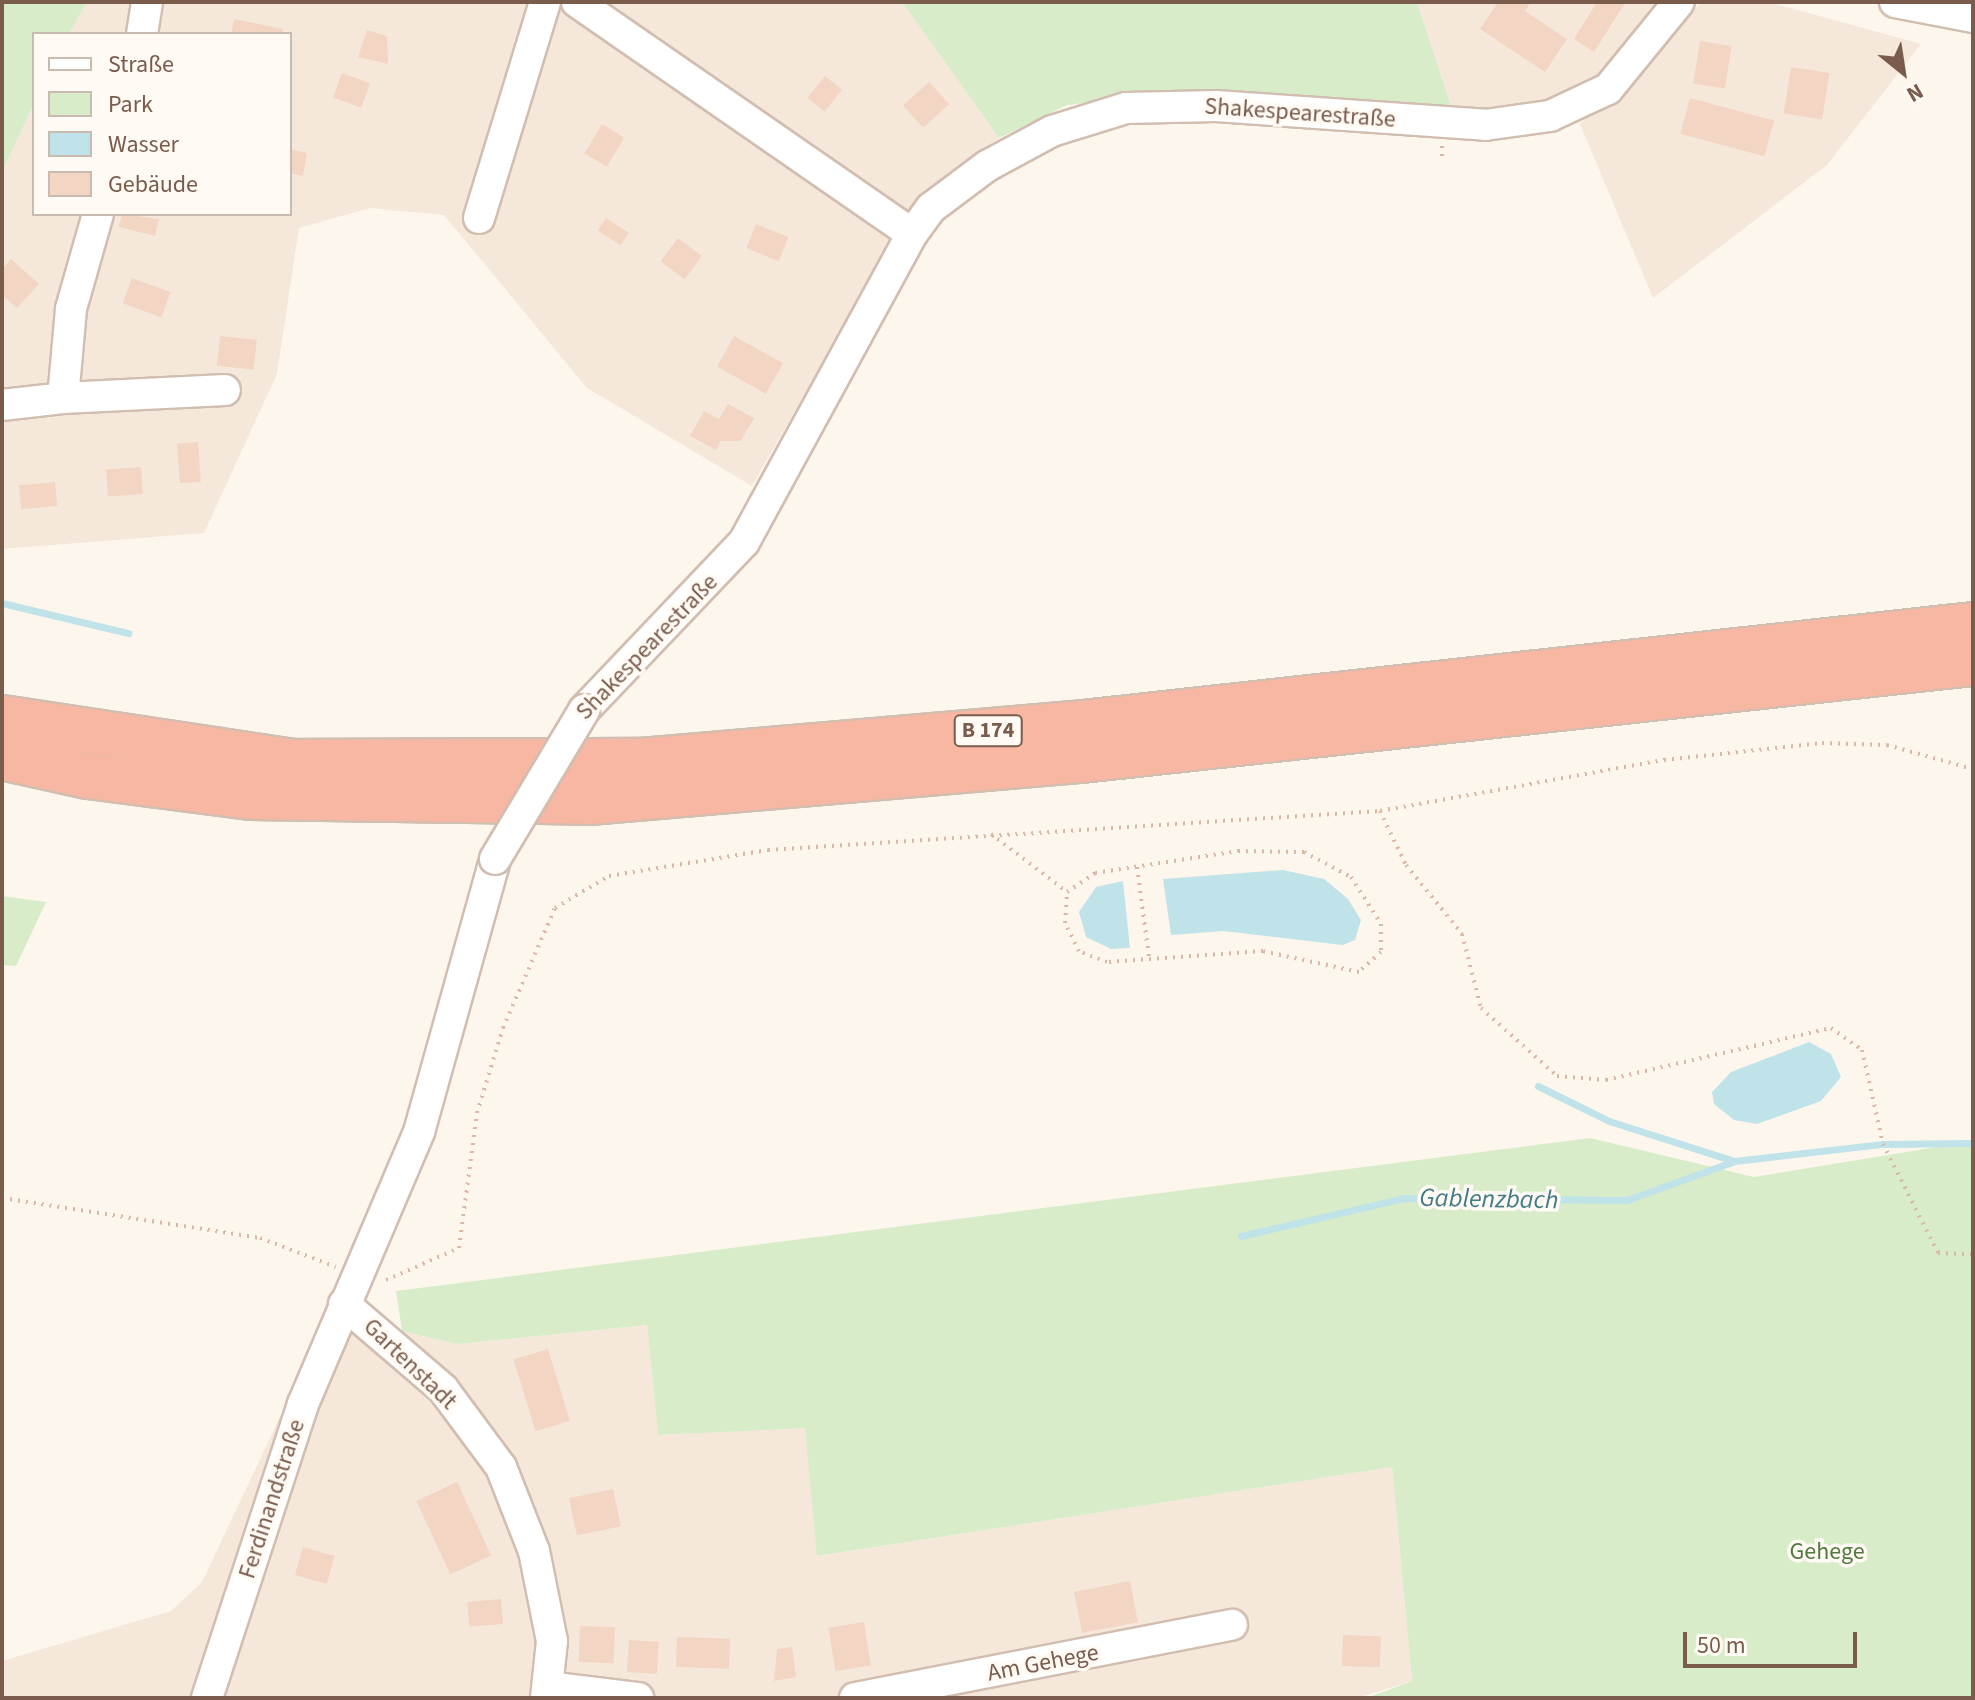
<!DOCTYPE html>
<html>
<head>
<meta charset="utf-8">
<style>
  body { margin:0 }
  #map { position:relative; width:1975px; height:1700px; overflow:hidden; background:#fdf6ec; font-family:"Source Sans 3",sans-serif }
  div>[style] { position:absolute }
  .residential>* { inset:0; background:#f5e8da }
  .green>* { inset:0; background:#d8ecc9 }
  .water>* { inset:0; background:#bfe3e8 }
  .stream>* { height:7px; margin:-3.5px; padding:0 3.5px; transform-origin:3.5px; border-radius:3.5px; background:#bfe3e8 }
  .building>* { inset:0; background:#f3d5c3; transform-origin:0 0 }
  .path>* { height:4px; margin-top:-2px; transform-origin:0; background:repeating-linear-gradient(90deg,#d9b8a5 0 2px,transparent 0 8px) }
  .roads { filter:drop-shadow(2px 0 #d1beb0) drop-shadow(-2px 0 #d1beb0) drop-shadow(0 2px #d1beb0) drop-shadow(0 -2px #d1beb0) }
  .minor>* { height:30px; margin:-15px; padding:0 15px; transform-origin:15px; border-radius:15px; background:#fff }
  .highway>* { height:44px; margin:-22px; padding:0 22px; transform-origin:22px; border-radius:22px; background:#f7b7a3 }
  .bridges { filter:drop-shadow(2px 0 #d1beb0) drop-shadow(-2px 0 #d1beb0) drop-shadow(0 2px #d1beb0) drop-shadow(0 -2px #d1beb0) }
  .minor-bridge>* { height:30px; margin:-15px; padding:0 15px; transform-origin:15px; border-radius:15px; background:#fff }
  span { translate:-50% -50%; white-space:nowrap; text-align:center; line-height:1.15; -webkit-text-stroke:7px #fffaf3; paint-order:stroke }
  .shield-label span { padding:2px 6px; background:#fffaf3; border:2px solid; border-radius:6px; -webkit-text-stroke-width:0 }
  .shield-label { font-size:22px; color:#7a5c4d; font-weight:700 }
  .street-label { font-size:24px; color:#7a5c4d }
  .park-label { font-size:24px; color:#537a41 }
  .water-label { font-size:26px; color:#437c86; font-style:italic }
  .frame { position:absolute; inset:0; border:4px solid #7a5c4d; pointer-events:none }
  .legend { position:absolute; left:32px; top:32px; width:260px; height:184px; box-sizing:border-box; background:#fffaf3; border:2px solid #cabbb1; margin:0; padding:10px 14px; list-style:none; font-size:24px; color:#7a5c4d }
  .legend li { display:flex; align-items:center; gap:16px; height:40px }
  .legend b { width:40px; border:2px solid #cabbb1 }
  .north { position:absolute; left:1863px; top:32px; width:80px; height:80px; -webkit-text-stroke:6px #fffaf3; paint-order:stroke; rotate:150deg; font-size:22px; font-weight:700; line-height:32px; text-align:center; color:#7a5c4d }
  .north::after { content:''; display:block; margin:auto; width:28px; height:36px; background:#7a5c4d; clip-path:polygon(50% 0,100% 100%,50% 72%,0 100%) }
  .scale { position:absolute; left:1683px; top:1632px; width:174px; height:36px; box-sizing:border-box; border:4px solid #7a5c4d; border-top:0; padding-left:10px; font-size:24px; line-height:28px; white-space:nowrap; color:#7a5c4d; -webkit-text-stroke:6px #fffaf3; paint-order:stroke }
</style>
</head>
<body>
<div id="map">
  <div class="residential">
    <i style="clip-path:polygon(87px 2px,902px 2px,999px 138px,951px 171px,903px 222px,752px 486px,587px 388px,444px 215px,370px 208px,299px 228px,277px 374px,204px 533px,2px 549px,2px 172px,34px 104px,34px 214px,290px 214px,290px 34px,69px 34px)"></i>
    <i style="clip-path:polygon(1417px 2px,1661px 2px,1605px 75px,1532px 109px,1452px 109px)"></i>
    <i style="clip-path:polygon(1702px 2px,1769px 2px,1921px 44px,1827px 165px,1653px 298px,1580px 124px)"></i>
    <i style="clip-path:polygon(329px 1313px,457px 1344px,647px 1325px,658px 1435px,805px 1427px,818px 1556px,1392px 1467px,1412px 1681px,1357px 1698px,2px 1698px,2px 1661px,171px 1611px,202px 1582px)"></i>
  </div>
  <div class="green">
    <i style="clip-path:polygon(2px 2px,87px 2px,69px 34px,34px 34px,34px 104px,2px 172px)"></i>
    <i style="clip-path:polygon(902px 2px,1417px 2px,1452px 109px,1170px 93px,1067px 105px,999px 138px)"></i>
    <i style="clip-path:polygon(2px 896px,46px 902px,16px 966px,2px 965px)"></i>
    <i style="clip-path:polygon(1590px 1138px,1754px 1177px,1973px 1141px,1973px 1698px,1367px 1698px,1412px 1681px,1392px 1467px,817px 1556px,805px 1428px,658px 1435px,647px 1325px,457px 1344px,402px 1331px,396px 1291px)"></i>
  </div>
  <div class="water">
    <i style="clip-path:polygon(1283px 870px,1324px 879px,1348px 899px,1361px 920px,1355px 940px,1343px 945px,1224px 931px,1171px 935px,1163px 879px)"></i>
    <i style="clip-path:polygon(1123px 881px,1130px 948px,1111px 949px,1086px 937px,1079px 912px,1096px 887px)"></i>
    <i style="clip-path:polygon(1809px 1042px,1831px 1054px,1841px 1077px,1821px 1101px,1757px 1124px,1734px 1120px,1714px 1104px,1712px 1092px,1731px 1072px)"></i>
  </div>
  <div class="stream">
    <i style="left:2px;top:603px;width:130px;rotate:13.4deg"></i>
    <i style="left:1538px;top:1086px;width:79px;rotate:26.2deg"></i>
    <i style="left:1609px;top:1121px;width:131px;rotate:17.7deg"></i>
    <i style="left:1241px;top:1236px;width:167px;rotate:-13.1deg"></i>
    <i style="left:1404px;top:1198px;width:223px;rotate:0.5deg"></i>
    <i style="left:1627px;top:1200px;width:115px;rotate:-19.9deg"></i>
    <i style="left:1735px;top:1161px;width:149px;rotate:-6.6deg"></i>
    <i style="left:1883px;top:1144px;width:90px;rotate:-0.6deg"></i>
  </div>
  <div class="building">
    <i style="clip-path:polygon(1498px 2px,1531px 2px,1525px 11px,1567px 39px,1545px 72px,1480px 29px)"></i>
    <i style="clip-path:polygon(1597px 2px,1625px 3px,1594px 52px,1574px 39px)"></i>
    <i style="clip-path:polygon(234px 19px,283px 29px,282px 34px,231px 34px)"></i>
    <i style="clip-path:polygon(367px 30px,387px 36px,388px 64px,358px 57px)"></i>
    <i style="left:1700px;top:41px;width:32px;height:43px;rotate:9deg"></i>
    <i style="left:1791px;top:67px;width:39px;height:47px;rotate:9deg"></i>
    <i style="left:342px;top:73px;width:30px;height:26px;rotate:20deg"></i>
    <i style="left:825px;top:76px;width:22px;height:28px;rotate:39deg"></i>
    <i style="left:929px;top:82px;width:30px;height:35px;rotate:48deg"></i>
    <i style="left:1690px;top:98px;width:87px;height:37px;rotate:15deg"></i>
    <i style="left:602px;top:124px;width:26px;height:34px;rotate:31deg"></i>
    <i style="clip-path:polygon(290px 149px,307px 153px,303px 176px,290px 173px)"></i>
    <i style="clip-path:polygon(122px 214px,159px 219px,155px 236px,119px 227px)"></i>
    <i style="left:606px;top:218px;width:27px;height:15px;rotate:33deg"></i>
    <i style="left:756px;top:224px;width:35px;height:26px;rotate:22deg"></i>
    <i style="left:678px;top:238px;width:30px;height:29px;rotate:37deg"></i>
    <i style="clip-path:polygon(11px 259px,39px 284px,17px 308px,2px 295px,2px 269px)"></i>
    <i style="left:132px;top:278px;width:41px;height:27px;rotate:20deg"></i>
    <i style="left:220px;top:336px;width:37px;height:30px;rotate:6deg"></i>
    <i style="left:734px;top:336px;width:56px;height:35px;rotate:29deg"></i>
    <i style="clip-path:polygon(728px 404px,754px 418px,741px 441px,721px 441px,716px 450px,690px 436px,704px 411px,719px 419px)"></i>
    <i style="left:198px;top:442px;width:40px;height:21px;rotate:86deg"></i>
    <i style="left:141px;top:467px;width:27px;height:35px;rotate:86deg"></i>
    <i style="left:55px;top:482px;width:24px;height:36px;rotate:85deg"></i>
    <i style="left:548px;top:1349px;width:75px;height:36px;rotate:73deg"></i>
    <i style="left:457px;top:1482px;width:81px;height:45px;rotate:65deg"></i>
    <i style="left:613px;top:1489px;width:38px;height:45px;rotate:78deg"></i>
    <i style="left:303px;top:1547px;width:33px;height:29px;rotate:16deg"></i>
    <i style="left:1130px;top:1581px;width:42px;height:57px;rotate:79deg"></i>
    <i style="left:501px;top:1599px;width:25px;height:34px;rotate:85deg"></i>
    <i style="left:864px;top:1622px;width:44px;height:36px;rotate:81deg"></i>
    <i style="left:580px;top:1626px;width:35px;height:36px;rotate:2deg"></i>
    <i style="left:1343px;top:1635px;width:38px;height:31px;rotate:2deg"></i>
    <i style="left:677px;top:1637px;width:53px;height:30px;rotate:2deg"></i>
    <i style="left:629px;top:1640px;width:30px;height:32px;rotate:4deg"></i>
    <i style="clip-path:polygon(792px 1647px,796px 1677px,774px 1681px,777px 1649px)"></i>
  </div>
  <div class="path">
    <i style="left:1442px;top:146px;width:12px;rotate:90deg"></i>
    <i style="left:1380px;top:811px;width:60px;rotate:64.3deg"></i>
    <i style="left:1406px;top:865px;width:89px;rotate:50.9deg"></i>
    <i style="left:1462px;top:934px;width:76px;rotate:75.6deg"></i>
    <i style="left:1481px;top:1008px;width:102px;rotate:41.8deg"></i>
    <i style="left:1557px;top:1076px;width:49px;rotate:4.7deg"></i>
    <i style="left:1606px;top:1080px;width:231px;rotate:-13deg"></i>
    <i style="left:1831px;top:1028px;width:38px;rotate:35deg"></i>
    <i style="left:1862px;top:1050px;width:96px;rotate:77.4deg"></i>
    <i style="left:1883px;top:1144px;width:122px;rotate:63.2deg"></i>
    <i style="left:1938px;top:1253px;width:35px;rotate:2deg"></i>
    <i style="left:991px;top:834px;width:96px;rotate:37.3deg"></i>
    <i style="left:1067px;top:892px;width:34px;rotate:-34deg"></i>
    <i style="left:1095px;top:873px;width:145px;rotate:-8.7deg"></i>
    <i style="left:1238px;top:851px;width:66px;rotate:0.9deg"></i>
    <i style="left:1304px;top:852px;width:53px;rotate:28deg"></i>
    <i style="left:1351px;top:877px;width:56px;rotate:57.4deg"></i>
    <i style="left:1381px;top:924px;width:28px;rotate:90deg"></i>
    <i style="left:1381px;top:952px;width:30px;rotate:138deg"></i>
    <i style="left:1359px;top:972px;width:98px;rotate:-167.7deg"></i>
    <i style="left:1263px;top:951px;width:156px;rotate:176deg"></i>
    <i style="left:1107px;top:962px;width:30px;rotate:-159deg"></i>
    <i style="left:1079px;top:951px;width:31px;rotate:-117deg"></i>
    <i style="left:1065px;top:923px;width:31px;rotate:-86deg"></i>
    <i style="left:1137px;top:867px;width:91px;rotate:82.4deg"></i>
    <i style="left:2px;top:1198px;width:261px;rotate:8.8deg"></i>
    <i style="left:260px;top:1238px;width:81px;rotate:20.9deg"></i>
    <i style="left:386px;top:1280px;width:80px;rotate:-23.7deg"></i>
    <i style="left:459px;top:1248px;width:136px;rotate:-82.4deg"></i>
    <i style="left:477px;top:1113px;width:89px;rotate:-73deg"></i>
    <i style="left:503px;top:1028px;width:131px;rotate:-66.6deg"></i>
    <i style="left:555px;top:908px;width:63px;rotate:-30.7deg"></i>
    <i style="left:609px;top:876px;width:161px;rotate:-9.3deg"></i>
    <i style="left:768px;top:850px;width:613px;rotate:-3.65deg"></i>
    <i style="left:1380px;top:811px;width:289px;rotate:-10.2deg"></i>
    <i style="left:1664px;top:760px;width:159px;rotate:-6.1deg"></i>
    <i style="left:1822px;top:743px;width:65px;rotate:1.8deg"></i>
    <i style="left:1887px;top:745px;width:89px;rotate:15.6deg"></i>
  </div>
  <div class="roads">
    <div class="minor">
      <i style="left:577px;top:2px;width:407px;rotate:34.7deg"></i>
      <i style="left:1895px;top:2px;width:79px;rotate:10.9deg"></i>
      <i style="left:142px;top:34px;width:32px;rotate:-81deg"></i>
      <i style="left:98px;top:214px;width:99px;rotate:105.9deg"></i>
      <i style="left:71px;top:309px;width:89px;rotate:95.1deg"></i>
      <i style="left:63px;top:398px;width:162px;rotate:-2.8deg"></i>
      <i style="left:479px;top:218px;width:226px;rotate:-73deg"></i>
      <i style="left:2px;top:405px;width:61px;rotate:-6.5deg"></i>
      <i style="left:584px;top:710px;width:232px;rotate:-46.4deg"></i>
      <i style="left:744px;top:542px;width:351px;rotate:-61.4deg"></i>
      <i style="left:912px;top:234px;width:32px;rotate:-54deg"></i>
      <i style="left:931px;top:208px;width:70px;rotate:-36.9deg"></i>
      <i style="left:987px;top:166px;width:74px;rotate:-28.3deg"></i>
      <i style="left:1052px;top:131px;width:77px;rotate:-17.3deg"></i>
      <i style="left:1126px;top:108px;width:90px;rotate:-1.3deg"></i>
      <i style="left:1216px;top:106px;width:270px;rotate:4deg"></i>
      <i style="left:1485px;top:125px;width:66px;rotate:-7.9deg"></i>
      <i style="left:1550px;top:116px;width:64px;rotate:-25deg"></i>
      <i style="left:1608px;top:89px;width:112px;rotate:-50.8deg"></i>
      <i style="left:344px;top:1304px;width:130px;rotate:40.6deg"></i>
      <i style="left:443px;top:1389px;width:97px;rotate:53.4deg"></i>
      <i style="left:501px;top:1467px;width:90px;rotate:68.6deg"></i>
      <i style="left:534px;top:1551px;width:92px;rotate:78.7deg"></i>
      <i style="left:552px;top:1641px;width:57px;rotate:96deg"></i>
      <i style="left:548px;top:1687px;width:91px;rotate:7deg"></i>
      <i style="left:207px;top:1698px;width:309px;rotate:-71.9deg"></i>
      <i style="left:303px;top:1404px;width:296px;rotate:-66.9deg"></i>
      <i style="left:419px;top:1132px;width:283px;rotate:-74.4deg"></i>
      <i style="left:855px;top:1698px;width:384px;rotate:-11deg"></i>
    </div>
    <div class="highway">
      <i style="left:2px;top:718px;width:293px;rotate:8.6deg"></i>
      <i style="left:292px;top:762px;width:348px;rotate:-0.2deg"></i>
      <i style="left:640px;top:761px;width:454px;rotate:-4.9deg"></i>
      <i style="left:1092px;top:722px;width:886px;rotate:-6.28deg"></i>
      <i style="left:2px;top:757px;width:88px;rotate:12.5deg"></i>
      <i style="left:88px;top:776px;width:164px;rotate:7.3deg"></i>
      <i style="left:251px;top:797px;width:338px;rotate:0.8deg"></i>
      <i style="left:589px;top:802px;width:494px;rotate:-4.9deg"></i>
      <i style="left:1081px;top:760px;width:897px;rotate:-6.21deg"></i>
    </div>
  </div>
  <div class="bridges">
    <div class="minor-bridge">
      <i style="left:495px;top:859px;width:174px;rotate:-59.1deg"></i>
    </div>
  </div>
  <div class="shield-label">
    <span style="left:988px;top:731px">B 174</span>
  </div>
  <div class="street-label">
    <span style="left:1300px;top:113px;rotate:4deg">Shakespearestraße</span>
    <span style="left:647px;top:647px;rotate:-46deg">Shakespearestraße</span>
    <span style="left:410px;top:1364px;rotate:44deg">Gartenstadt</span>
    <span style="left:272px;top:1499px;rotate:-72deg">Ferdinandstraße</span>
    <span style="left:1043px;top:1663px;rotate:-11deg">Am Gehege</span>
  </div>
  <div class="park-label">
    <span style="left:1827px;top:1552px">Gehege</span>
  </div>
  <div class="water-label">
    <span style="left:1489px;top:1199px;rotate:1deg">Gablenzbach</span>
  </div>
  <div class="frame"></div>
  <ul class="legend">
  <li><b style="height:10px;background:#fff"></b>Straße</li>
  <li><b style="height:22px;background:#d8ecc9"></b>Park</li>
  <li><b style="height:22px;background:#bfe3e8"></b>Wasser</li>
  <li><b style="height:22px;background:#f3d5c3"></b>Gebäude</li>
  </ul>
  <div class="north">N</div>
  <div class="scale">50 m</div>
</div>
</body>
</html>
